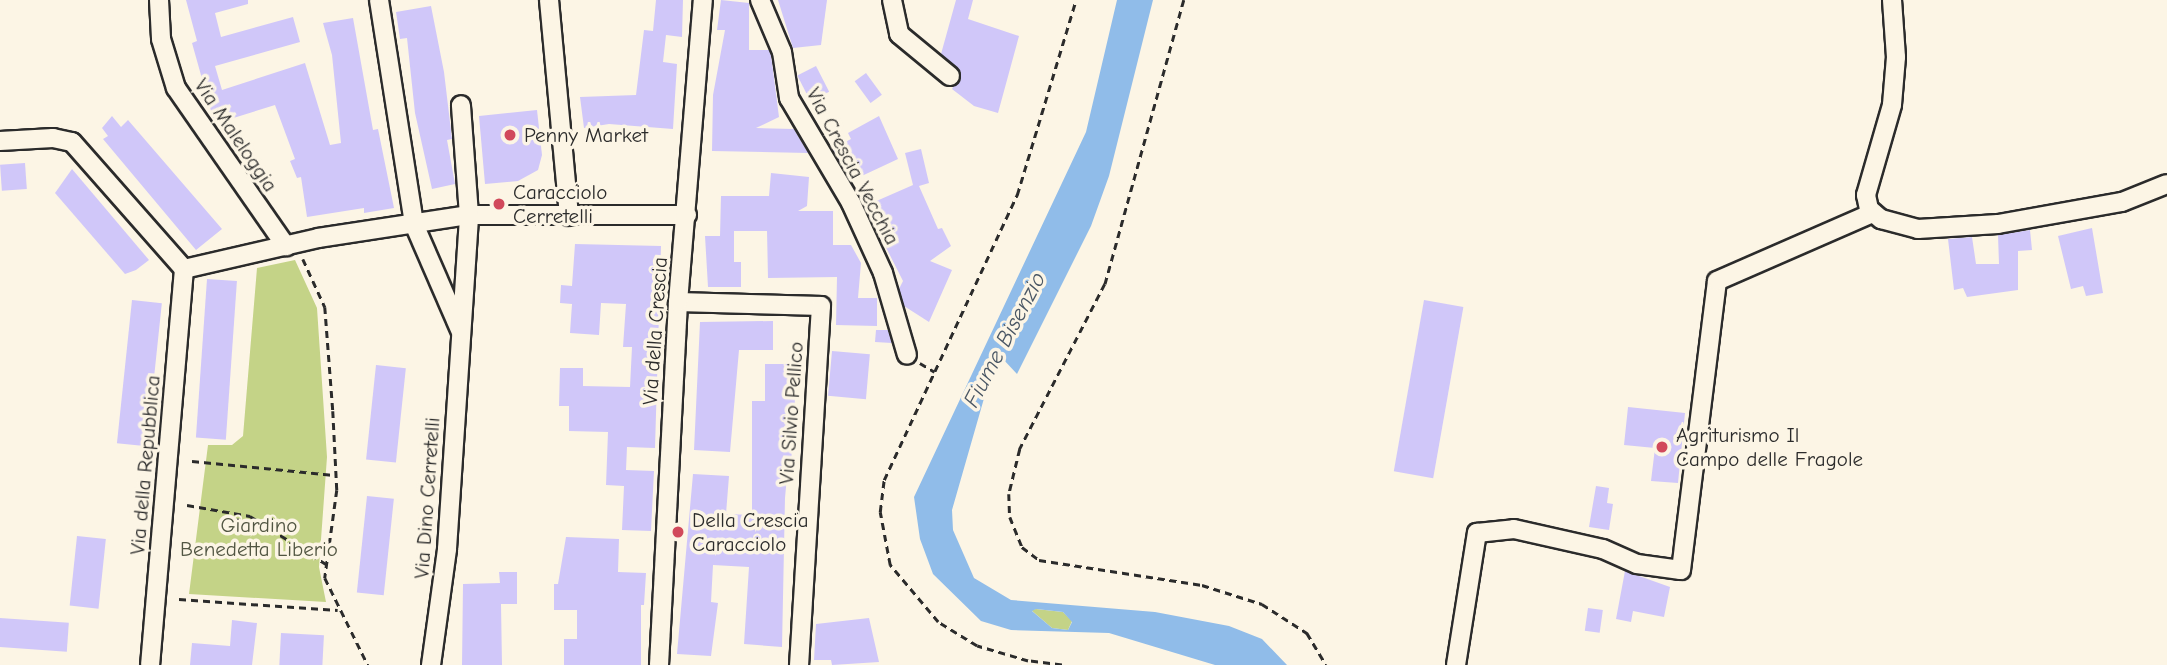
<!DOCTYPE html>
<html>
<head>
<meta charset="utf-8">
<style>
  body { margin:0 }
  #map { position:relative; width:2167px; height:665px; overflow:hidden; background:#fcf5e5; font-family:"Comic Neue",sans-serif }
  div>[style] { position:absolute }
  .green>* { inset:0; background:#c4d387 }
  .water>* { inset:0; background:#90bce9 }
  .building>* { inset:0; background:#d0c7f9; transform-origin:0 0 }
  .path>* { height:2.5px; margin-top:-1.25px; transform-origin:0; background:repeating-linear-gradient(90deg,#2b2b2b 0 7px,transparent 0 12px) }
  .roads { filter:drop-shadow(2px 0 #2b2b2b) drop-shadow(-2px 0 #2b2b2b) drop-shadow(0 2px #2b2b2b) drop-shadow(0 -2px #2b2b2b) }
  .minor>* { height:18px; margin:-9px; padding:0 9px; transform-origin:9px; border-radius:9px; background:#fcf5e5 }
  .dots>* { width:19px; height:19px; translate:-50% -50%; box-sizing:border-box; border:4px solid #fcf5e5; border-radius:50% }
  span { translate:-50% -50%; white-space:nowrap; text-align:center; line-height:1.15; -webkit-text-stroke:7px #fcf5e5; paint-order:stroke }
  .street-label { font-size:21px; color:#2b2b2b }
  .poi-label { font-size:21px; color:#2b2b2b }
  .left { translate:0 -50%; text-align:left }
  .park-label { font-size:21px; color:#515542 }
  .water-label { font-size:23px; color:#495664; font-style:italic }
</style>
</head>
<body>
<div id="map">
  <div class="green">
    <i style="clip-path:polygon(295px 260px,317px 308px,327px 457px,319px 567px,326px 602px,189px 594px,208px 445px,232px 445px,243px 436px,257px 268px)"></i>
    <i style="clip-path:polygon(1036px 609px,1063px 612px,1072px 621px,1068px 630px,1052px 628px,1031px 610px)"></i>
  </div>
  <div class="water">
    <i style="clip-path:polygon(evenodd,1117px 0,1153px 0,1109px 176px,1091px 226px,1017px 374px,1002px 358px,991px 374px,952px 510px,953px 530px,974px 578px,1011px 600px,1155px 612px,1229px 626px,1262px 639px,1287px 665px,1215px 665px,1109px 633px,1011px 630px,981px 621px,933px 574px,920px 539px,914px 497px,1086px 132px,1117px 0,1036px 609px,1063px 612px,1072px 622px,1068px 630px,1052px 628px,1032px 611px,1036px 609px)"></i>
  </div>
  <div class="building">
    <i style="clip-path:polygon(186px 0,248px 0,248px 4px,215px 13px,221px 37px,293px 17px,300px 42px,215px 66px,222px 90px,305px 63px,330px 145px,341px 143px,332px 55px,323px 23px,353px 18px,373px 130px,378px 129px,394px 208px,364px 213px,364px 208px,307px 217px,301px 177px,297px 178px,290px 161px,295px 159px,275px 105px,227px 120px,225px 114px,213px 118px,192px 43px,197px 41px)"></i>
    <i style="clip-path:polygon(656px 0,683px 0,682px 37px,666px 35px,663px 62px,677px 64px,673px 129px,609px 124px,584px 128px,580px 97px,636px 95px,644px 30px,653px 31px)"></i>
    <i style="clip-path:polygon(721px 0,749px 3px,749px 50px,769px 50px,771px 55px,779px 117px,756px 128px,794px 129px,808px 153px,712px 151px,713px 95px,725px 30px,717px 30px)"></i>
    <i style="clip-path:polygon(778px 0,827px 0,821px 45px,793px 48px)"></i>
    <i style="clip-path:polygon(956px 0,973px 0,968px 19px,1019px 36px,998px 113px,974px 106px,952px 89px,961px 73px,941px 54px)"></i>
    <i style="clip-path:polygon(431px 6px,444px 72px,452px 139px,447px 140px,455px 184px,432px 189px,415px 113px,407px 38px,400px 39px,396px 12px)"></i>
    <i style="left:816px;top:66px;width:29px;height:21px;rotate:63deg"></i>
    <i style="left:866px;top:73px;width:27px;height:14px;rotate:54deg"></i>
    <i style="clip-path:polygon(537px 110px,542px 155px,538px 170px,518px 181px,485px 184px,479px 116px)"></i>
    <i style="clip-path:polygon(112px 116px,121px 127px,128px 120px,222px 229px,196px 250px,103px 139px,108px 136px,102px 128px)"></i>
    <i style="clip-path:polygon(879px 116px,898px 159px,851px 181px,832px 149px,851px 139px,848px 133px)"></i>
    <i style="clip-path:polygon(921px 149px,929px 183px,919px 186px,938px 229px,942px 228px,951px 246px,930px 261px,952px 270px,929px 322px,904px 306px,899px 289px,903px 281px,865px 206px,913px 185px,905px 153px)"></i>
    <i style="left:25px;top:163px;width:26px;height:25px;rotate:86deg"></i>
    <i style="clip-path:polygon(72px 169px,149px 260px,136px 270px,125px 274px,55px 193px)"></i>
    <i style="clip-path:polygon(771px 173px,809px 177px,807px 206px,798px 211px,833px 211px,833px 245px,851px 245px,861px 263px,858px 298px,877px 298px,877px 326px,836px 325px,837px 277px,768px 278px,767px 231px,734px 231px,734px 262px,741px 262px,741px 287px,708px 287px,705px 236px,720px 236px,721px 196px,769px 196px)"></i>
    <i style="clip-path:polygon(2092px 228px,2103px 293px,2086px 296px,2083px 286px,2071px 289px,2058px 236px)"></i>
    <i style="clip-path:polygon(2030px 230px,2032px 250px,2018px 251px,2018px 290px,1967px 297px,1963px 288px,1954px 290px,1948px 239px,1972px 237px,1976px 264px,1999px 264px,1998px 235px)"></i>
    <i style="clip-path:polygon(575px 244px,661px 246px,655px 448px,627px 447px,626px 470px,654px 471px,651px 531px,622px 530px,624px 486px,606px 485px,608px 432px,569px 431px,569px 406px,559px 406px,560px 368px,583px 368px,583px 386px,630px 387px,632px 347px,623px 347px,626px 304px,601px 303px,599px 335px,570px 333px,572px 304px,560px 303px,561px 285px,572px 286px)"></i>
    <i style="left:207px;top:279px;width:30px;height:159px;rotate:4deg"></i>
    <i style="left:132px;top:300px;width:30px;height:144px;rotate:6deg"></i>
    <i style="left:1424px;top:300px;width:40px;height:174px;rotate:10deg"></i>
    <i style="clip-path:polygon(773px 321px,773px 350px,739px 350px,730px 452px,694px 450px,700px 322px)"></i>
    <i style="clip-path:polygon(876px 330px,888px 330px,892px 343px,875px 342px)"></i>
    <i style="left:832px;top:351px;width:38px;height:45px;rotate:5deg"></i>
    <i style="clip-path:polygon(765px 364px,797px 364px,791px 465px,788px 465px,785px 498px,782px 647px,744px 644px,749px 567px,713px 565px,711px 602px,718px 603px,711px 656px,677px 654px,693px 474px,729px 476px,726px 514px,752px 515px,752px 401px,765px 401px)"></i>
    <i style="left:376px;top:365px;width:30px;height:95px;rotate:6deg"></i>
    <i style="clip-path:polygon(1628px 407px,1685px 413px,1678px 483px,1651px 481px,1655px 448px,1624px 445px)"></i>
    <i style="clip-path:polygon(1596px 486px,1609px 488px,1607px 503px,1613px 504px,1609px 530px,1589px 527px)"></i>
    <i style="left:367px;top:496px;width:27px;height:97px;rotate:6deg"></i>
    <i style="left:77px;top:536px;width:29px;height:70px;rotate:6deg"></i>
    <i style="clip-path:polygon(566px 537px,619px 539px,618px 572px,646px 573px,644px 605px,641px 605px,641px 665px,564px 665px,564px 639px,577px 639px,577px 610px,554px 610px,554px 584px,558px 584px)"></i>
    <i style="clip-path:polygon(1625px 571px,1670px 587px,1664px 617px,1633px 611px,1631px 622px,1616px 619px)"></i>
    <i style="clip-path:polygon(499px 572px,517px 572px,517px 604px,501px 604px,502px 665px,462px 665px,463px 584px,500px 583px)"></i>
    <i style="left:1588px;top:608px;width:15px;height:23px;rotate:8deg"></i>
    <i style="left:0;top:618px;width:69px;height:29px;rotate:4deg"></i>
    <i style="clip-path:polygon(869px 618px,879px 662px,832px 665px,831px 660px,814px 660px,816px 624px)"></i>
    <i style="clip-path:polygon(232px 620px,257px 623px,252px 665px,190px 665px,192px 643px,230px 646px)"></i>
    <i style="left:281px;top:633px;width:43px;height:32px;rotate:3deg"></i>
  </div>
  <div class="path">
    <i style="left:1184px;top:0;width:295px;rotate:105.5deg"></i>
    <i style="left:1105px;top:284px;width:186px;rotate:117.3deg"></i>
    <i style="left:1020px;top:449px;width:46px;rotate:103.7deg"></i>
    <i style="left:1009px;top:494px;width:23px;rotate:88deg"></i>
    <i style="left:1010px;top:517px;width:32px;rotate:68deg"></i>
    <i style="left:1022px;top:547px;width:21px;rotate:37deg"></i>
    <i style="left:1039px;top:560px;width:165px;rotate:8.7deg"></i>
    <i style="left:1202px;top:585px;width:63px;rotate:17.6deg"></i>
    <i style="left:1262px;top:604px;width:54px;rotate:32.8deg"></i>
    <i style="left:1307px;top:633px;width:37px;rotate:59deg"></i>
    <i style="left:303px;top:259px;width:53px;rotate:65.4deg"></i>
    <i style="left:325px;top:307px;width:104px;rotate:85.6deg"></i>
    <i style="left:333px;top:411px;width:79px;rotate:87.1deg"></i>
    <i style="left:337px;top:490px;width:89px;rotate:97.8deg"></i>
    <i style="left:325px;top:578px;width:97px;rotate:63.7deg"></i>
    <i style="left:920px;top:363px;width:17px;rotate:31deg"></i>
    <i style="left:192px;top:461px;width:145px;rotate:5.6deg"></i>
    <i style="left:187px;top:505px;width:64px;rotate:9.9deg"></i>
    <i style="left:250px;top:516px;width:90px;rotate:32.3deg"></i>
    <i style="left:179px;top:599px;width:159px;rotate:4deg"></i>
    <i style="left:1062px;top:665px;width:34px;rotate:-173deg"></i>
    <i style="left:1028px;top:661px;width:53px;rotate:-163.6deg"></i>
    <i style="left:977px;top:646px;width:46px;rotate:-148.4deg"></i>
    <i style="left:938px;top:622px;width:75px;rotate:-130.1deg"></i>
    <i style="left:890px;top:565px;width:54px;rotate:-100.7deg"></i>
    <i style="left:880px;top:512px;width:32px;rotate:-83deg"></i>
    <i style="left:884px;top:480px;width:315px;rotate:-65deg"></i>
    <i style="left:1017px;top:195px;width:204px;rotate:-73.2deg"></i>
  </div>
  <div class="roads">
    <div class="minor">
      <i style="left:159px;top:0;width:39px;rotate:87deg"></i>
      <i style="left:161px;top:39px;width:51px;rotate:73deg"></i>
      <i style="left:176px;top:88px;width:193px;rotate:55.2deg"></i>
      <i style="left:379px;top:0;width:227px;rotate:81.1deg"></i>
      <i style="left:414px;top:224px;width:116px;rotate:66.5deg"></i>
      <i style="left:549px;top:0;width:217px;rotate:84.7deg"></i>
      <i style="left:760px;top:0;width:56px;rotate:67.1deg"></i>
      <i style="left:782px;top:52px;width:47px;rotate:81.3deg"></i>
      <i style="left:789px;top:98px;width:122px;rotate:59.4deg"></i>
      <i style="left:851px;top:203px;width:77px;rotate:65.4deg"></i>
      <i style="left:883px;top:273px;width:85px;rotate:73.7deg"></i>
      <i style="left:892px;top:0;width:35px;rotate:78deg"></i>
      <i style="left:899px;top:34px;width:66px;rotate:39.5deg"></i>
      <i style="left:1892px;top:0;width:57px;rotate:86deg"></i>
      <i style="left:1896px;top:57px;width:48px;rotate:94.8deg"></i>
      <i style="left:1892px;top:105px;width:94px;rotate:106.1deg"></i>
      <i style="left:1866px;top:195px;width:14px;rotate:78deg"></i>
      <i style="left:1869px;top:209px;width:16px;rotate:40deg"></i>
      <i style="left:1881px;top:219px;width:38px;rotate:15deg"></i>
      <i style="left:1918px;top:229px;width:80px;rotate:-3.6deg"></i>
      <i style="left:1998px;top:224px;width:126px;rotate:-10.1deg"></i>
      <i style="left:2122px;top:202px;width:48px;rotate:-21.8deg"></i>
      <i style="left:0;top:141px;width:53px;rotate:-3.2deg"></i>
      <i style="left:53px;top:138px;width:19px;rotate:12deg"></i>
      <i style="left:72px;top:142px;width:169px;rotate:48.6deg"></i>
      <i style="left:184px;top:269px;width:397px;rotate:94.9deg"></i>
      <i style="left:184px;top:269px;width:138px;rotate:-13deg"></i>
      <i style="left:318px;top:238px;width:153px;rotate:-8.7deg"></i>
      <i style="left:469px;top:215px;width:218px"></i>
      <i style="left:678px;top:302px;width:143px;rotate:1.6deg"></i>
      <i style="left:821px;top:306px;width:360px;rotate:93.5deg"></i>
      <i style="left:431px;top:665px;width:117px;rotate:-82.1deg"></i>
      <i style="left:447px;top:549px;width:335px;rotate:-86.2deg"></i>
      <i style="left:469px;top:215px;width:110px;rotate:-94.2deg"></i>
      <i style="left:659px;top:665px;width:363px;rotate:-87deg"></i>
      <i style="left:678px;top:302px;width:303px;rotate:-85.3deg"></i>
      <i style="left:1456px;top:665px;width:134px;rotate:-81deg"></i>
      <i style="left:1477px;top:533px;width:37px;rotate:-6deg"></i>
      <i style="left:1514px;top:529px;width:91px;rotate:12.7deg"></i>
      <i style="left:1603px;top:549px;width:37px;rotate:24deg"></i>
      <i style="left:1637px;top:564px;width:44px;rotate:7.8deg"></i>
      <i style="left:1681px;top:570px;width:291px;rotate:-82.9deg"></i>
      <i style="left:1717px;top:281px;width:170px;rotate:-23.6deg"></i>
    </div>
  </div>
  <div class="dots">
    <i style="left:510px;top:135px;background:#d1495b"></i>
    <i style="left:499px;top:204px;background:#d1495b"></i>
    <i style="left:1662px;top:447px;background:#d1495b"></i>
    <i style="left:678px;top:532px;background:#d1495b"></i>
  </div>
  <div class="street-label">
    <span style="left:236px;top:135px;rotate:56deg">Via Maleloggia</span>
    <span style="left:853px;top:166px;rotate:62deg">Via Crescia Vecchia</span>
    <span style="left:655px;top:331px;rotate:-86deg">Via della Crescia</span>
    <span style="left:791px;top:413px;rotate:-86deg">Via Silvio Pellico</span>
    <span style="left:145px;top:465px;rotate:-85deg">Via della Repubblica</span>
    <span style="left:427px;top:498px;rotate:-86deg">Via Dino Cerretelli</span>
  </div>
  <div class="poi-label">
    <span class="left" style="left:524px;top:135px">Penny Market</span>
    <span class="left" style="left:513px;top:204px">Caracciolo<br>Cerretelli</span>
    <span class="left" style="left:1676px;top:447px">Agriturismo Il<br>Campo delle Fragole</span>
    <span class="left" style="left:692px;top:532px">Della Crescia<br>Caracciolo</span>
  </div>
  <div class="park-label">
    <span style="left:259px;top:537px">Giardino<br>Benedetta Liberio</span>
  </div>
  <div class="water-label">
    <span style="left:1005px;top:340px;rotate:-62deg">Fiume Bisenzio</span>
  </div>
</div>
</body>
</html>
